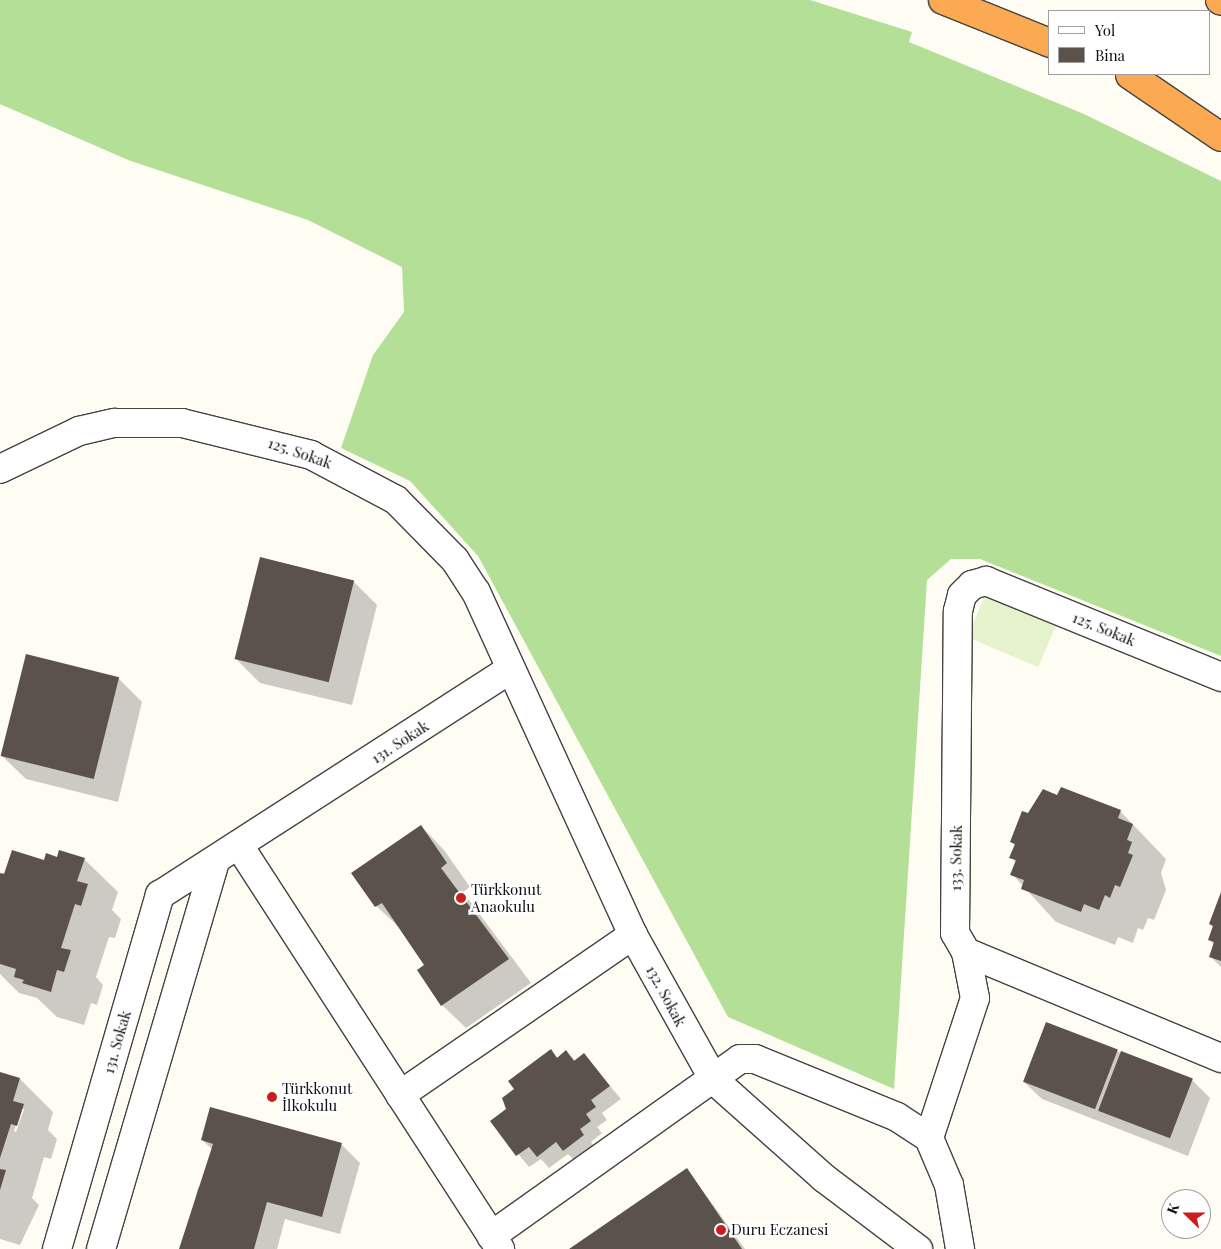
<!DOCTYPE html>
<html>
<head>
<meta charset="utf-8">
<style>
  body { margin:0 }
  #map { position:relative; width:1221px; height:1249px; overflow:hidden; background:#fffdf3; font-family:"Playfair Display",serif }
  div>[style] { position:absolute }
  .forest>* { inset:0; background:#b4df97 }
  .pitch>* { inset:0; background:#e4f3cc; transform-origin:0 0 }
  .shadow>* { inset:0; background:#0003 }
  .building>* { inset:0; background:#5a524b; transform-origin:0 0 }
  .roads { filter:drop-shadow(1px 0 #434343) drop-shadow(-1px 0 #434343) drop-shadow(0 1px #434343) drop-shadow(0 -1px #434343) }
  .minor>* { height:28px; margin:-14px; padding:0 14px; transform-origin:14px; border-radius:14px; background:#fff }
  .highway>* { height:28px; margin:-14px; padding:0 14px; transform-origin:14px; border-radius:14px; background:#fca954 }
  .dots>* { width:14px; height:14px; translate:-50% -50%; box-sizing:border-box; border:2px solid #fff; border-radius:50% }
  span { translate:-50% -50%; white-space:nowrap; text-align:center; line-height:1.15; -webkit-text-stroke:5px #fff; paint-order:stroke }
  .street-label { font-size:15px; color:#101010 }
  .poi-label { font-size:15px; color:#101010 }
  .left { translate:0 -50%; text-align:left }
  .legend { position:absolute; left:1048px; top:10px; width:162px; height:65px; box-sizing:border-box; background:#fff; border:1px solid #9f9f9f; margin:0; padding:6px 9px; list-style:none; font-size:15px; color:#101010 }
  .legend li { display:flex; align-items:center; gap:10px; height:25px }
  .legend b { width:25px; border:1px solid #9f9f9f }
  .north { position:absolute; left:1161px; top:1189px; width:50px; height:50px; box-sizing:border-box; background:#fff; border:1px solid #9f9f9f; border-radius:50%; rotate:292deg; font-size:14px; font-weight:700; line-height:20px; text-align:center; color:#101010 }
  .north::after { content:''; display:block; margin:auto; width:18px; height:22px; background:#ca1e1e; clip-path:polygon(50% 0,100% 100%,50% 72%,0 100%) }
</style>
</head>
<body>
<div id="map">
  <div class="forest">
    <i style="clip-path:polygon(0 0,810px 0,912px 32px,909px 42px,1084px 114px,1221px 181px,1221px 656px,980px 559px,951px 559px,927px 580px,894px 1089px,728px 1017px,478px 556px,410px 481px,341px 448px,373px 355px,404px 312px,402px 267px,308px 220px,128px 160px,0 104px)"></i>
  </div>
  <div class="pitch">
    <i style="left:987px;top:591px;width:77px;height:50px;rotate:23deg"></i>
  </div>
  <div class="shadow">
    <i style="clip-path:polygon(353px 581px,377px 605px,352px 705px,260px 683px,236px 659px)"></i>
    <i style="clip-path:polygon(118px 678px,142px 702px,118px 802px,26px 779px,2px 756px)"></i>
    <i style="clip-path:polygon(1058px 797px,1120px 811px,1166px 859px,1161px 873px,1166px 890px,1154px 920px,1148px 918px,1143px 930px,1138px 928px,1133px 943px,1118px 937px,1115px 945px,1056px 922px,1012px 874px,1016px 863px,1011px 857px,1016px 846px,1011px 842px,1028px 814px)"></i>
    <i style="clip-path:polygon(421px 826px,444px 850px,470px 887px,463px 892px,531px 983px,466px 1028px,442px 1005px,426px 965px,401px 929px,376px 906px,353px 873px)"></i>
    <i style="clip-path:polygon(58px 859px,84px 859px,118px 892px,112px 910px,121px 919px,115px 938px,109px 937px,96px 977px,103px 985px,97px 1005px,91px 1003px,84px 1025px,57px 1017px,37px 998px,19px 993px,0 974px,0 874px)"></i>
    <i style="clip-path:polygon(1221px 896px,1221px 967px,1210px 956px,1214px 945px,1209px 939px)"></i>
    <i style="clip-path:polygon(551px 1051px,558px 1058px,566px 1052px,576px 1061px,584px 1055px,621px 1099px,602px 1113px,607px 1120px,597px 1127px,602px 1133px,591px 1142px,595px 1148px,576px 1162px,568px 1154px,549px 1168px,541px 1159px,529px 1167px,492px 1122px,508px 1110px,516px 1089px)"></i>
    <i style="clip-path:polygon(1117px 1051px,1192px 1080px,1210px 1098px,1188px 1156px,1042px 1099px,1024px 1082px)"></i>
    <i style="clip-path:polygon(evenodd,0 1073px,20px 1079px,53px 1112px,48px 1130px,57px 1139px,51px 1159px,44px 1157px,32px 1198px,39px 1205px,20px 1245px,0 1239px,0 1073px,21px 1109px,24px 1109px,16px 1132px,14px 1131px,21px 1109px)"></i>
    <i style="clip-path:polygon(211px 1108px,342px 1145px,360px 1163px,340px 1234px,285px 1219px,277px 1249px,183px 1249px,198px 1187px,203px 1188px,213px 1150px,202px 1140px)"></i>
    <i style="clip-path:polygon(687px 1169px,745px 1249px,571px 1249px)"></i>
  </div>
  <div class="building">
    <i style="left:260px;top:557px;width:97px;height:105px;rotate:14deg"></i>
    <i style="left:26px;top:654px;width:96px;height:105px;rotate:14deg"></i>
    <i style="clip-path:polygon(1061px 787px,1121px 810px,1118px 818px,1133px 824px,1127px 840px,1132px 842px,1128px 853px,1133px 855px,1120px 887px,1115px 885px,1110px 898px,1105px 895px,1099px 910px,1084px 904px,1081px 912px,1021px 889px,1024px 880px,1010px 875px,1016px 860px,1009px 858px,1015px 844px,1010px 842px,1022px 811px,1028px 813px,1043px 789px,1057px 795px)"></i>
    <i style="clip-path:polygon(421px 825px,447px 863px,441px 868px,509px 959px,441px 1006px,417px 970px,424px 965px,382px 903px,375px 907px,351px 873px)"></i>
    <i style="clip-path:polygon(12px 850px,44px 860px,46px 853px,57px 857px,59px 850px,85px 858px,77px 881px,88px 884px,81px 906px,75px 904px,61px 948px,71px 950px,64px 972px,57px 970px,51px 992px,22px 983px,24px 980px,14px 977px,16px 969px,0 964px,0 873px,4px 874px)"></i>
    <i style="clip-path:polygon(1221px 892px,1221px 961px,1209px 957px,1214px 942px,1208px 940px,1213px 926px,1209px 924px)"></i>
    <i style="left:1046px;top:1022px;width:77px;height:64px;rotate:21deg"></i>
    <i style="clip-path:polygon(551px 1049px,557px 1058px,566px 1050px,574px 1061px,584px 1053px,610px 1086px,591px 1100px,596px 1107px,586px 1114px,591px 1121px,580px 1129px,584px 1135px,563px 1151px,556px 1142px,537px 1157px,529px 1147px,516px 1156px,490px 1121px,506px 1109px,502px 1098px,514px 1089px,508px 1081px)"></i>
    <i style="left:1121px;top:1051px;width:77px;height:64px;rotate:21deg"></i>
    <i style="clip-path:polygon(0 1072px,20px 1078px,13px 1101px,24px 1104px,17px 1126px,11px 1124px,0 1158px)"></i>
    <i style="clip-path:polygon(210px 1107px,342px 1143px,322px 1217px,267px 1202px,254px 1249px,179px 1249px,213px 1144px,201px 1140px)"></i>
    <i style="clip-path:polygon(687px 1168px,742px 1249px,569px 1249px)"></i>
    <i style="clip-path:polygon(0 1169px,6px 1170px,0 1190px)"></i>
  </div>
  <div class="roads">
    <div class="minor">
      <i style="left:0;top:469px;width:88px;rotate:-25.7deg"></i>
      <i style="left:79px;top:431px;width:37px;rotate:-13deg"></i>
      <i style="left:115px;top:423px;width:67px"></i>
      <i style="left:182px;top:423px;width:133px;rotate:13.9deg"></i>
      <i style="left:311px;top:455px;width:96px;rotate:27.9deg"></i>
      <i style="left:396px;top:500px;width:84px;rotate:45.5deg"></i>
      <i style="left:455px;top:560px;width:38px;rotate:57deg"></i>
      <i style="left:476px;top:592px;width:377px;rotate:65.4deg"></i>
      <i style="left:633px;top:935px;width:166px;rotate:60.8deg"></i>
      <i style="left:714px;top:1080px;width:147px;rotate:41.7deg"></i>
      <i style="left:824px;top:1178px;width:118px;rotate:37.1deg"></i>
      <i style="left:240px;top:847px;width:479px;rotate:57.1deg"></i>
      <i style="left:966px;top:952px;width:276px;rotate:22.6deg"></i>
      <i style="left:400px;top:1095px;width:283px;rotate:-34.5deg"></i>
      <i style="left:929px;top:1138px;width:147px;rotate:-71.8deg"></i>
      <i style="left:975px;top:998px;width:47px;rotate:-101.1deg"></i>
      <i style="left:966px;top:952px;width:22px;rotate:-120deg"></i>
      <i style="left:955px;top:933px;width:322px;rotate:-89.5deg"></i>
      <i style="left:958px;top:611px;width:16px;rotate:-76deg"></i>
      <i style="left:962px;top:595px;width:14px;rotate:-45deg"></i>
      <i style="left:972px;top:585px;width:15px;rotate:-16deg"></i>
      <i style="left:986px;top:581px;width:254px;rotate:22.2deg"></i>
      <i style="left:491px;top:1236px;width:305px;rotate:-35.4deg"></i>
      <i style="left:740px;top:1059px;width:15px"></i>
      <i style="left:755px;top:1059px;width:153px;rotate:22.2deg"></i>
      <i style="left:897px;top:1117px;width:38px;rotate:33deg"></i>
      <i style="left:929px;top:1138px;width:51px;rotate:66.9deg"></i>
      <i style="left:949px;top:1185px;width:65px;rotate:80.2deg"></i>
      <i style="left:57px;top:1249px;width:369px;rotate:-73.8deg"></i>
      <i style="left:160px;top:895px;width:417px;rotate:-32.8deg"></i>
      <i style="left:101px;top:1249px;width:401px;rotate:-73.6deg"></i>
    </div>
    <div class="highway">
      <i style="left:943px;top:0;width:115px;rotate:21.9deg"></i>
      <i style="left:1220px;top:0;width:1px;rotate:45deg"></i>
      <i style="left:1130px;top:75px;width:110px;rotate:34.3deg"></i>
    </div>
  </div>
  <div class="dots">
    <i style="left:461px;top:898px;background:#ca1e1e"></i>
    <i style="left:272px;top:1097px;background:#ca1e1e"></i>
    <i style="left:721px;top:1230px;background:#ca1e1e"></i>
  </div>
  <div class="street-label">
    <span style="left:300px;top:453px;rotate:19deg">125. Sokak</span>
    <span style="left:1104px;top:629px;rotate:22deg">125. Sokak</span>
    <span style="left:400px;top:742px;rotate:-33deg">131. Sokak</span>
    <span style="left:956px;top:858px;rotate:-89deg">133. Sokak</span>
    <span style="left:666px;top:996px;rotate:62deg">132. Sokak</span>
    <span style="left:117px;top:1042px;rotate:-74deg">131. Sokak</span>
  </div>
  <div class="poi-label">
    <span class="left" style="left:471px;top:898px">Türkkonut<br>Anaokulu</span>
    <span class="left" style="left:282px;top:1097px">Türkkonut<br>İlkokulu</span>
    <span class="left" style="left:731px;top:1230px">Duru Eczanesi</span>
  </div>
  <ul class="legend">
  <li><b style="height:6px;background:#fff"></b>Yol</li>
  <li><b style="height:14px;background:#5a524b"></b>Bina</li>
  </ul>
  <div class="north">K</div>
</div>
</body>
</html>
